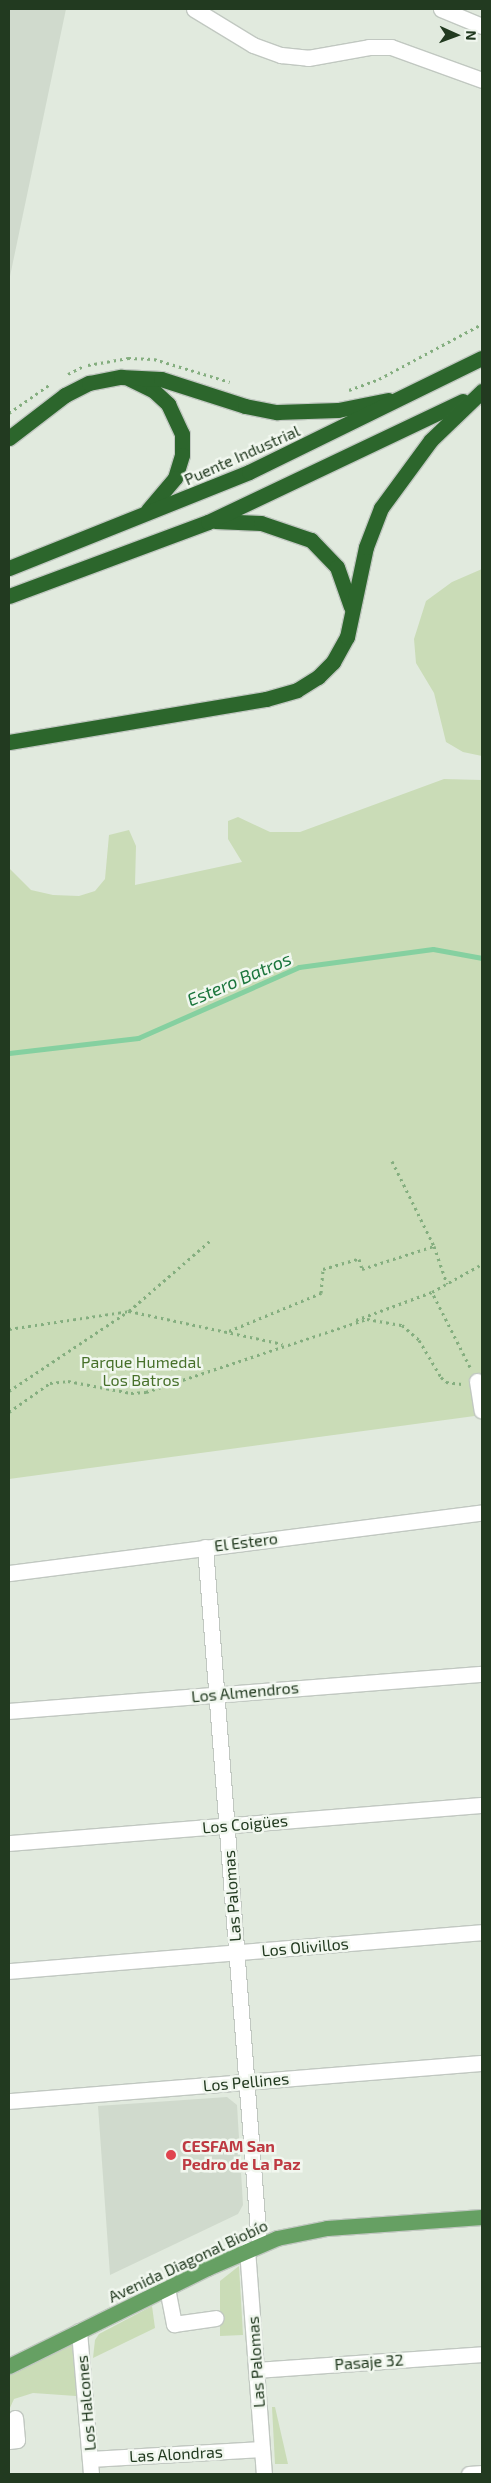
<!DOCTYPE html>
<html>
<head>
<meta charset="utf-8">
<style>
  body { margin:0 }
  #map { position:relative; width:491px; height:2483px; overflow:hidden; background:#e1eade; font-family:"Exo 2",sans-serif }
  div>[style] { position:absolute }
  .built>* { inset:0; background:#d0dacd }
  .green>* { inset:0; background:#cadcb7 }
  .stream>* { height:5px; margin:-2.5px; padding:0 2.5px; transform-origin:2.5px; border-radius:2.5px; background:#85d0a0 }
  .path>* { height:3px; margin-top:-1.5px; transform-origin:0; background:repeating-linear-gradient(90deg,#84ae7f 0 2.5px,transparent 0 6.5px) }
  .roads { filter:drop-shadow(1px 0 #c1c8c1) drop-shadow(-1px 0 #c1c8c1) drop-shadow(0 1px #c1c8c1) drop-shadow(0 -1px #c1c8c1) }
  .minor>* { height:15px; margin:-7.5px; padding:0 7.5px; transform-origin:7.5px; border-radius:7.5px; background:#fff }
  .major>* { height:15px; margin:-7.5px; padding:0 7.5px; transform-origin:7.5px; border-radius:7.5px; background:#66a063 }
  .highway>* { height:15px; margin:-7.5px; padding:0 7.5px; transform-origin:7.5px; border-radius:7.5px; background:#2c662c }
  .dots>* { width:14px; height:14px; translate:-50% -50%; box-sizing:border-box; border:2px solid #f1f7ef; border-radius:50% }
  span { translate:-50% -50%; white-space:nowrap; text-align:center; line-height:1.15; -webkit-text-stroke:5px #f1f7ef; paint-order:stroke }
  .street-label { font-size:16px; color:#223a20 }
  .park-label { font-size:16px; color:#47702a }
  .health-label { font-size:16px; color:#be3a42; font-weight:700 }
  .left { translate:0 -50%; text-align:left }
  .water-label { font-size:18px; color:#1a753c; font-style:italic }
  .frame { position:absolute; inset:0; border:10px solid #223a20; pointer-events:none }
  .north { position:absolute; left:431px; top:10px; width:50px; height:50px; -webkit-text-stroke:4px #f1f7ef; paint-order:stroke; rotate:92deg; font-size:14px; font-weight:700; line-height:20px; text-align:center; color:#223a20 }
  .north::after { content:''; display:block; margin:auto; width:18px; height:22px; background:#223a20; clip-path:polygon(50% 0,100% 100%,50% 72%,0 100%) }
</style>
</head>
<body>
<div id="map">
  <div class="built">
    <i style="clip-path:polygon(9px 9px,66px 9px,9px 281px)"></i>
    <i style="clip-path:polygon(227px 2097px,237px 2105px,243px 2205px,238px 2214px,110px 2275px,98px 2106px)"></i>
  </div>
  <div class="green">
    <i style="clip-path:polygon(482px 569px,482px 756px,463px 752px,446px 742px,434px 693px,416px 663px,414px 639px,426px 601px,452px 582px)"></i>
    <i style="clip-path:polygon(444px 779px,482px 780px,482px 1415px,9px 1479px,9px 868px,31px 890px,53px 895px,79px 896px,95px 891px,105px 879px,109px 835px,129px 830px,136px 846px,135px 885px,242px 862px,228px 839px,228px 821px,238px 817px,270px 832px,300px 832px)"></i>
    <i style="clip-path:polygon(239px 2266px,243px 2335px,220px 2336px,220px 2281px)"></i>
    <i style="clip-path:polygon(152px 2306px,155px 2328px,93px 2358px,95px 2340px,99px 2334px)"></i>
    <i style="clip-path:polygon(74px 2344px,76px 2396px,33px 2393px,14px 2399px,9px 2410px,9px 2375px)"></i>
    <i style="clip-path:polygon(272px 2407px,275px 2407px,288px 2464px,275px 2464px)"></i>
  </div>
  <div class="stream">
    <i style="left:9px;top:1053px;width:130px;rotate:-6.6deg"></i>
    <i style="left:138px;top:1038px;width:176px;rotate:-23.8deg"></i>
    <i style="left:299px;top:967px;width:135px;rotate:-7.7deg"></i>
    <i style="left:433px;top:949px;width:50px;rotate:10.4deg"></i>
  </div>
  <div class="path">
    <i style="left:88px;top:365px;width:41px;rotate:-9.9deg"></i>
    <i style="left:128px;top:358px;width:26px;rotate:2deg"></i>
    <i style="left:154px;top:359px;width:79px;rotate:16.8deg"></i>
    <i style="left:68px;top:374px;width:16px;rotate:-27deg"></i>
    <i style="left:349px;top:390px;width:32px;rotate:-20deg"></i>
    <i style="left:379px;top:379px;width:117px;rotate:-28.1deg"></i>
    <i style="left:9px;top:413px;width:49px;rotate:-35deg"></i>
    <i style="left:392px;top:1161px;width:95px;rotate:63.7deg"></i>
    <i style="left:434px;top:1246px;width:40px;rotate:71.1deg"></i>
    <i style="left:356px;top:1320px;width:81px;rotate:-20.2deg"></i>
    <i style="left:9px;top:1329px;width:121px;rotate:-8.5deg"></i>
    <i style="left:129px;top:1311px;width:157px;rotate:12.1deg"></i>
    <i style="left:229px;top:1331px;width:100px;rotate:-22.4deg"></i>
    <i style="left:321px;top:1293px;width:24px;rotate:-85deg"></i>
    <i style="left:323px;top:1269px;width:37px;rotate:-16deg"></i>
    <i style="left:359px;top:1259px;width:10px;rotate:73deg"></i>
    <i style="left:362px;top:1269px;width:76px;rotate:-17.7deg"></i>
    <i style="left:470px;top:1367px;width:84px;rotate:-116.9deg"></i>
    <i style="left:432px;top:1292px;width:57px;rotate:-29.2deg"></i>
    <i style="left:9px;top:1391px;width:144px;rotate:-33.7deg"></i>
    <i style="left:129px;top:1311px;width:110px;rotate:-40.9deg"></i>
    <i style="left:9px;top:1412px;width:50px;rotate:-35.3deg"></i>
    <i style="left:50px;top:1383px;width:18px;rotate:-6deg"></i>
    <i style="left:68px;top:1381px;width:64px;rotate:10.8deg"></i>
    <i style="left:131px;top:1393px;width:15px;rotate:-4deg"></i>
    <i style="left:146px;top:1392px;width:233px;rotate:-18.3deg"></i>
    <i style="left:367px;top:1319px;width:36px;rotate:10deg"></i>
    <i style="left:402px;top:1325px;width:23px;rotate:41deg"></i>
    <i style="left:419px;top:1340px;width:43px;rotate:59.3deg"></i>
    <i style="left:441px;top:1377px;width:7px;rotate:45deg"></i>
    <i style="left:446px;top:1382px;width:16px;rotate:7deg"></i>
  </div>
  <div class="roads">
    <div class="minor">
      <i style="left:194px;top:9px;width:69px;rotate:31.4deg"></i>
      <i style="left:253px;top:45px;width:30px;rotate:20deg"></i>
      <i style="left:281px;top:55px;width:27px;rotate:6deg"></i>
      <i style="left:308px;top:58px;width:62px;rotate:-10.2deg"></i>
      <i style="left:369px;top:47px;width:22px"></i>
      <i style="left:391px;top:47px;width:97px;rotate:19.9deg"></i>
      <i style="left:441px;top:9px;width:44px;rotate:22.5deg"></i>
      <i style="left:477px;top:1381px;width:30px;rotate:81deg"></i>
      <i style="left:205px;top:1547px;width:699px;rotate:85.57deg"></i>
      <i style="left:9px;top:1573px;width:477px;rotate:-7.3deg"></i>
      <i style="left:9px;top:1711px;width:474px;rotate:-4.5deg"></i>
      <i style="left:9px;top:1843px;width:475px;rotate:-4.6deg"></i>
      <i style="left:9px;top:1971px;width:475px;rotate:-4.7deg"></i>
      <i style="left:9px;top:2101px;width:475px;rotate:-4.6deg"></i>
      <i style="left:247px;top:2249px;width:226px;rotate:85.7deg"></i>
      <i style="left:167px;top:2288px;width:37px;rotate:79deg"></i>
      <i style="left:174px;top:2324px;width:42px;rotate:-8.1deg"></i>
      <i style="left:79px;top:2331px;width:144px;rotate:85.2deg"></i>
      <i style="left:256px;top:2370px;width:227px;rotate:-4deg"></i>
      <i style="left:9px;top:2441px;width:8px;rotate:-7deg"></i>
      <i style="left:17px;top:2440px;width:22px;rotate:-95deg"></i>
      <i style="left:90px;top:2459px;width:172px;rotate:-3.3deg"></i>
      <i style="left:469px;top:2474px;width:13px;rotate:-4deg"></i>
    </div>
    <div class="major">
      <i style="left:9px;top:2366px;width:221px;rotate:-26.3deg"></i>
      <i style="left:207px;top:2268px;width:76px;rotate:-23.2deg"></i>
      <i style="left:277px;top:2238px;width:51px;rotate:-11.3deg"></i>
      <i style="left:327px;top:2228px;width:155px;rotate:-4.1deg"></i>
    </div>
    <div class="highway">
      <i style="left:130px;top:379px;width:25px;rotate:26deg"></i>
      <i style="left:153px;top:390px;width:21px;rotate:43deg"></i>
      <i style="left:168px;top:404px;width:33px;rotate:65deg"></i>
      <i style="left:182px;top:434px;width:21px;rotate:90deg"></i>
      <i style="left:182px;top:455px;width:24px;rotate:107deg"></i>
      <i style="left:175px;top:478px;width:42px;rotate:130.2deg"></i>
      <i style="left:9px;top:438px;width:71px;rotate:-37.5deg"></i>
      <i style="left:65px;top:395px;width:27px;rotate:-27deg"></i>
      <i style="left:89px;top:383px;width:33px;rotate:-11deg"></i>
      <i style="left:121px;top:377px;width:40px;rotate:2.9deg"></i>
      <i style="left:161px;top:379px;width:88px;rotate:17.8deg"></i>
      <i style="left:245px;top:406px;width:33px;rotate:11deg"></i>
      <i style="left:277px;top:412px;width:61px;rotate:-1.9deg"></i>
      <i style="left:338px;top:410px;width:51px;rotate:-11.3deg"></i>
      <i style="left:215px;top:521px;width:46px;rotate:2.5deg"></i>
      <i style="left:261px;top:523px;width:53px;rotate:18.8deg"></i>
      <i style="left:311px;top:540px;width:37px;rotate:46deg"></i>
      <i style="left:337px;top:567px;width:42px;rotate:70.7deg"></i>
      <i style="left:9px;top:568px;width:258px;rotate:-21.8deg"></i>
      <i style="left:249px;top:472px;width:259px;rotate:-26.1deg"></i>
      <i style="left:9px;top:596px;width:212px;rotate:-20.4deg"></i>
      <i style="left:208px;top:522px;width:282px;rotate:-25.4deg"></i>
      <i style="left:9px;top:742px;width:261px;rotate:-9.5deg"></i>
      <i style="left:266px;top:699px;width:32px;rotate:-16deg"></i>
      <i style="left:297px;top:690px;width:25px;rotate:-32deg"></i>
      <i style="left:318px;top:677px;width:21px;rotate:-45deg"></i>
      <i style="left:333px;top:662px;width:29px;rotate:-61deg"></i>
      <i style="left:347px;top:637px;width:92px;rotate:-78.1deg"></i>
      <i style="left:366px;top:547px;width:42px;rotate:-69deg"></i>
      <i style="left:381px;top:508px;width:84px;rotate:-53.7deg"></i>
      <i style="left:431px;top:440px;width:71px;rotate:-43.9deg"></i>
    </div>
  </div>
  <div class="dots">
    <i style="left:171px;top:2155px;background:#e0444e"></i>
  </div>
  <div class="street-label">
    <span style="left:242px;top:455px;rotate:-24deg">Puente Industrial</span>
    <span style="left:246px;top:1542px;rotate:-7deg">El Estero</span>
    <span style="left:245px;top:1692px;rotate:-5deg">Los Almendros</span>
    <span style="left:245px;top:1824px;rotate:-5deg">Los Coigües</span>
    <span style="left:232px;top:1896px;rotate:-94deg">Las Palomas</span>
    <span style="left:305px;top:1947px;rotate:-5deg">Los Olivillos</span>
    <span style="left:246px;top:2082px;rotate:-5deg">Los Pellines</span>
    <span style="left:188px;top:2261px;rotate:-25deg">Avenida Diagonal Biobío</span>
    <span style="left:256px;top:2362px;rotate:-94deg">Las Palomas</span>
    <span style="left:369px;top:2362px;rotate:-4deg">Pasaje 32</span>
    <span style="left:86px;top:2403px;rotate:-95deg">Los Halcones</span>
    <span style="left:176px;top:2454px;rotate:-3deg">Las Alondras</span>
  </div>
  <div class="park-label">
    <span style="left:141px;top:1371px">Parque Humedal<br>Los Batros</span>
  </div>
  <div class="health-label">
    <span class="left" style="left:182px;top:2155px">CESFAM San<br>Pedro de La Paz</span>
  </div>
  <div class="water-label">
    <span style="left:239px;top:979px;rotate:-23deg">Estero Batros</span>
  </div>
  <div class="frame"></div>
  <div class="north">N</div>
</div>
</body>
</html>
